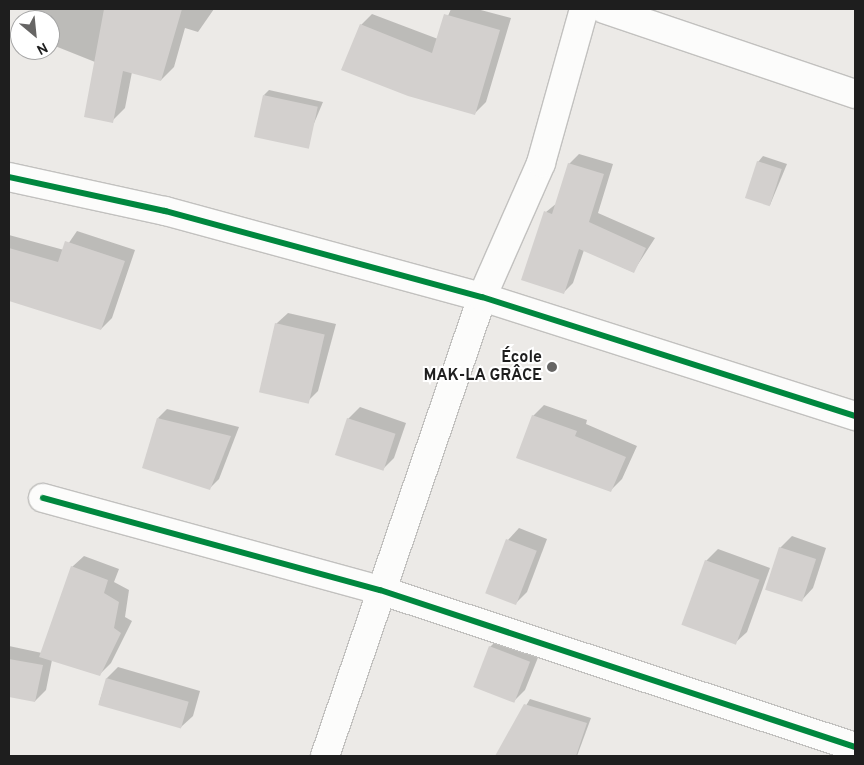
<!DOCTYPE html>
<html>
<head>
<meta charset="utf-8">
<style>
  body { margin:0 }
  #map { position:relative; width:864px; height:765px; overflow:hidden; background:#eceae7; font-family:Overpass,sans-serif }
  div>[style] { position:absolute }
  .shadow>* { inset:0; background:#0003 }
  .building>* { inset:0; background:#d3d0ce; transform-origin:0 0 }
  .roads { filter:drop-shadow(1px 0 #c2c1bf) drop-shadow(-1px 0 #c2c1bf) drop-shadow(0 1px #c2c1bf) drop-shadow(0 -1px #c2c1bf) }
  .street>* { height:28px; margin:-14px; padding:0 14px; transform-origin:14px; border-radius:14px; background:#fcfcfb }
  .cycleway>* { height:6px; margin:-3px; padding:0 3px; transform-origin:3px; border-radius:3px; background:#00873e }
  .dots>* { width:14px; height:14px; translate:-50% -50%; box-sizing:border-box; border:2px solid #fff; border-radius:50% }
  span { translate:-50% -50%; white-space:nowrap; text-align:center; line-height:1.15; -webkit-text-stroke:4px #fff; paint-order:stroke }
  .poi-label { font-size:16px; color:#1e1e1e; font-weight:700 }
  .right { translate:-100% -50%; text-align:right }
  .frame { position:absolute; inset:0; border:10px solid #1e1e1e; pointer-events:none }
  .north { position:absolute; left:10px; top:10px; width:50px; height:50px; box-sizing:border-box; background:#fff; border:1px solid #a5a5a5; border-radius:50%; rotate:152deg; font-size:14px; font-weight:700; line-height:20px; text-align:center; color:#1e1e1e }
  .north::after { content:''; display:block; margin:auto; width:18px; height:22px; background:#666564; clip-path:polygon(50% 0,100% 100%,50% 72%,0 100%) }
</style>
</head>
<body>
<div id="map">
  <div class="shadow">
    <i style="clip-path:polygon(34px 9px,214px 9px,198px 32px,185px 28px,174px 67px,161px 80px,132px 72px,125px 108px,112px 121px,95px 62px,50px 44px,50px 20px,30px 20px)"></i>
    <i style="clip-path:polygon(451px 9px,477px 9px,511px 18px,486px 102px,475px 113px,361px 25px,372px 14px,438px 39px)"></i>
    <i style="clip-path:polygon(269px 90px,323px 102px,304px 147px,264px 95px)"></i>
    <i style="clip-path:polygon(579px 154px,613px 164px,598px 213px,655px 238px,633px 272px,584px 250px,573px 283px,563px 293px,546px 212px,557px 203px,569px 164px)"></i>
    <i style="clip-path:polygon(763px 156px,787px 164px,770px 205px,758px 162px)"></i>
    <i style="clip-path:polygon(77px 231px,135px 250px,112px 318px,101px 329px,9px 299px,9px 235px,64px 250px)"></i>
    <i style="clip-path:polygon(288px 313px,336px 324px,318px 391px,307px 402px,276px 324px)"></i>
    <i style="clip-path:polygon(544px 405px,587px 420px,586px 424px,637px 446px,622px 479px,611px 490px,533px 416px)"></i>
    <i style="clip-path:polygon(360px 407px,406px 423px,394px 458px,382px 470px,348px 419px)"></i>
    <i style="clip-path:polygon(167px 409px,239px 427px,219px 479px,210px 488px,158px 418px)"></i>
    <i style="clip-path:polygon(519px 528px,547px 539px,527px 592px,516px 603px,508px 540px)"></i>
    <i style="clip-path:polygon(792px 536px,826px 548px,813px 588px,802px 600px,780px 548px)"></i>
    <i style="clip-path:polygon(718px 549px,770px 568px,747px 632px,735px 643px,706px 561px)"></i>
    <i style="clip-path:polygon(84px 556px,119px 569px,114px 582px,129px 590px,125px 617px,132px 621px,111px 663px,99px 675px,52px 660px,46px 690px,35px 701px,9px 696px,9px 646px,42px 653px,72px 567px)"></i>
    <i style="clip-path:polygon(502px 635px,541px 650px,525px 690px,514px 701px,490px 647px)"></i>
    <i style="clip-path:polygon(118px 667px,200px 691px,193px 716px,181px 727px,99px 703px,107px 678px)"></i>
    <i style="clip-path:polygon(530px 699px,591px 718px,577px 756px,496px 756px)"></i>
  </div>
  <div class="building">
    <i style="clip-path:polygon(104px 9px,182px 9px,161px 81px,123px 71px,113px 123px,84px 117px)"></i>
    <i style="clip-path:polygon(444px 14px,500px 30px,475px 115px,408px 96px,341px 70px,360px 24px,432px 53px)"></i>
    <i style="left:263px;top:95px;width:56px;height:43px;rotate:12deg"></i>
    <i style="left:757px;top:161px;width:26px;height:39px;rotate:18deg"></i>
    <i style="clip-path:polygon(568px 163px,604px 174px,589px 222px,646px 248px,634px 273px,579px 249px,564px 294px,521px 280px,544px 211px,552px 214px)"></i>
    <i style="clip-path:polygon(65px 241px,125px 261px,101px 330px,9px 301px,9px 248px,58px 262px)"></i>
    <i style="left:275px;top:323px;width:51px;height:71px;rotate:13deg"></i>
    <i style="clip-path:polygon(532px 415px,577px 431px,575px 436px,626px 457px,611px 492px,516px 458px)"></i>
    <i style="clip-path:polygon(157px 418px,231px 436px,210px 490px,142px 468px)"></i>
    <i style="left:347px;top:418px;width:51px;height:39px;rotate:18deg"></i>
    <i style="left:506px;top:539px;width:33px;height:58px;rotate:21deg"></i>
    <i style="left:779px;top:547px;width:39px;height:45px;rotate:18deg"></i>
    <i style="left:705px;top:560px;width:58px;height:69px;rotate:20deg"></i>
    <i style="clip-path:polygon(71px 566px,108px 580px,104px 593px,119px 602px,114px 628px,121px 633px,100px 676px,39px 657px)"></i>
    <i style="left:489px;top:646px;width:44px;height:44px;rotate:21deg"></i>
    <i style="clip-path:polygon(9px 659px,43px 665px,35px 702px,9px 697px)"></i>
    <i style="left:106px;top:678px;width:86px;height:28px;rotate:16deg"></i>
    <i style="clip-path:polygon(524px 704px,587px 723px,576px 756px,495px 756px)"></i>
  </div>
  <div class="roads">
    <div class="street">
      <i style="left:604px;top:9px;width:265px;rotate:18.7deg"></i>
      <i style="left:9px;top:177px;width:160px;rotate:12.3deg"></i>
      <i style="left:165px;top:211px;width:328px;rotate:15.2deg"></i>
      <i style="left:482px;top:297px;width:392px;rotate:17.7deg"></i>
      <i style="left:43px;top:498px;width:349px;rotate:15.3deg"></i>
      <i style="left:380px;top:590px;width:500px;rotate:18.29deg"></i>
      <i style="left:325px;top:756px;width:485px;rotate:-71.1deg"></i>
      <i style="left:482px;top:297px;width:146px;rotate:-66.2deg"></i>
      <i style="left:541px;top:163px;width:160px;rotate:-74.4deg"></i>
    </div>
  </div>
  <div class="cycleway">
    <i style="left:9px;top:177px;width:160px;rotate:12.3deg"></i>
    <i style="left:165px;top:211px;width:328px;rotate:15.2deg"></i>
    <i style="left:482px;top:297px;width:392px;rotate:17.7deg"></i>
    <i style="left:43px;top:498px;width:349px;rotate:15.3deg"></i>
    <i style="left:380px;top:590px;width:500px;rotate:18.29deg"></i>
  </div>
  <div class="dots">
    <i style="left:552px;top:367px;background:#666564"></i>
  </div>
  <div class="poi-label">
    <span class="right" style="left:542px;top:367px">École<br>MAK-LA GRÂCE</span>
  </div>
  <div class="frame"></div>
  <div class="north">N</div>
</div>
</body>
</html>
